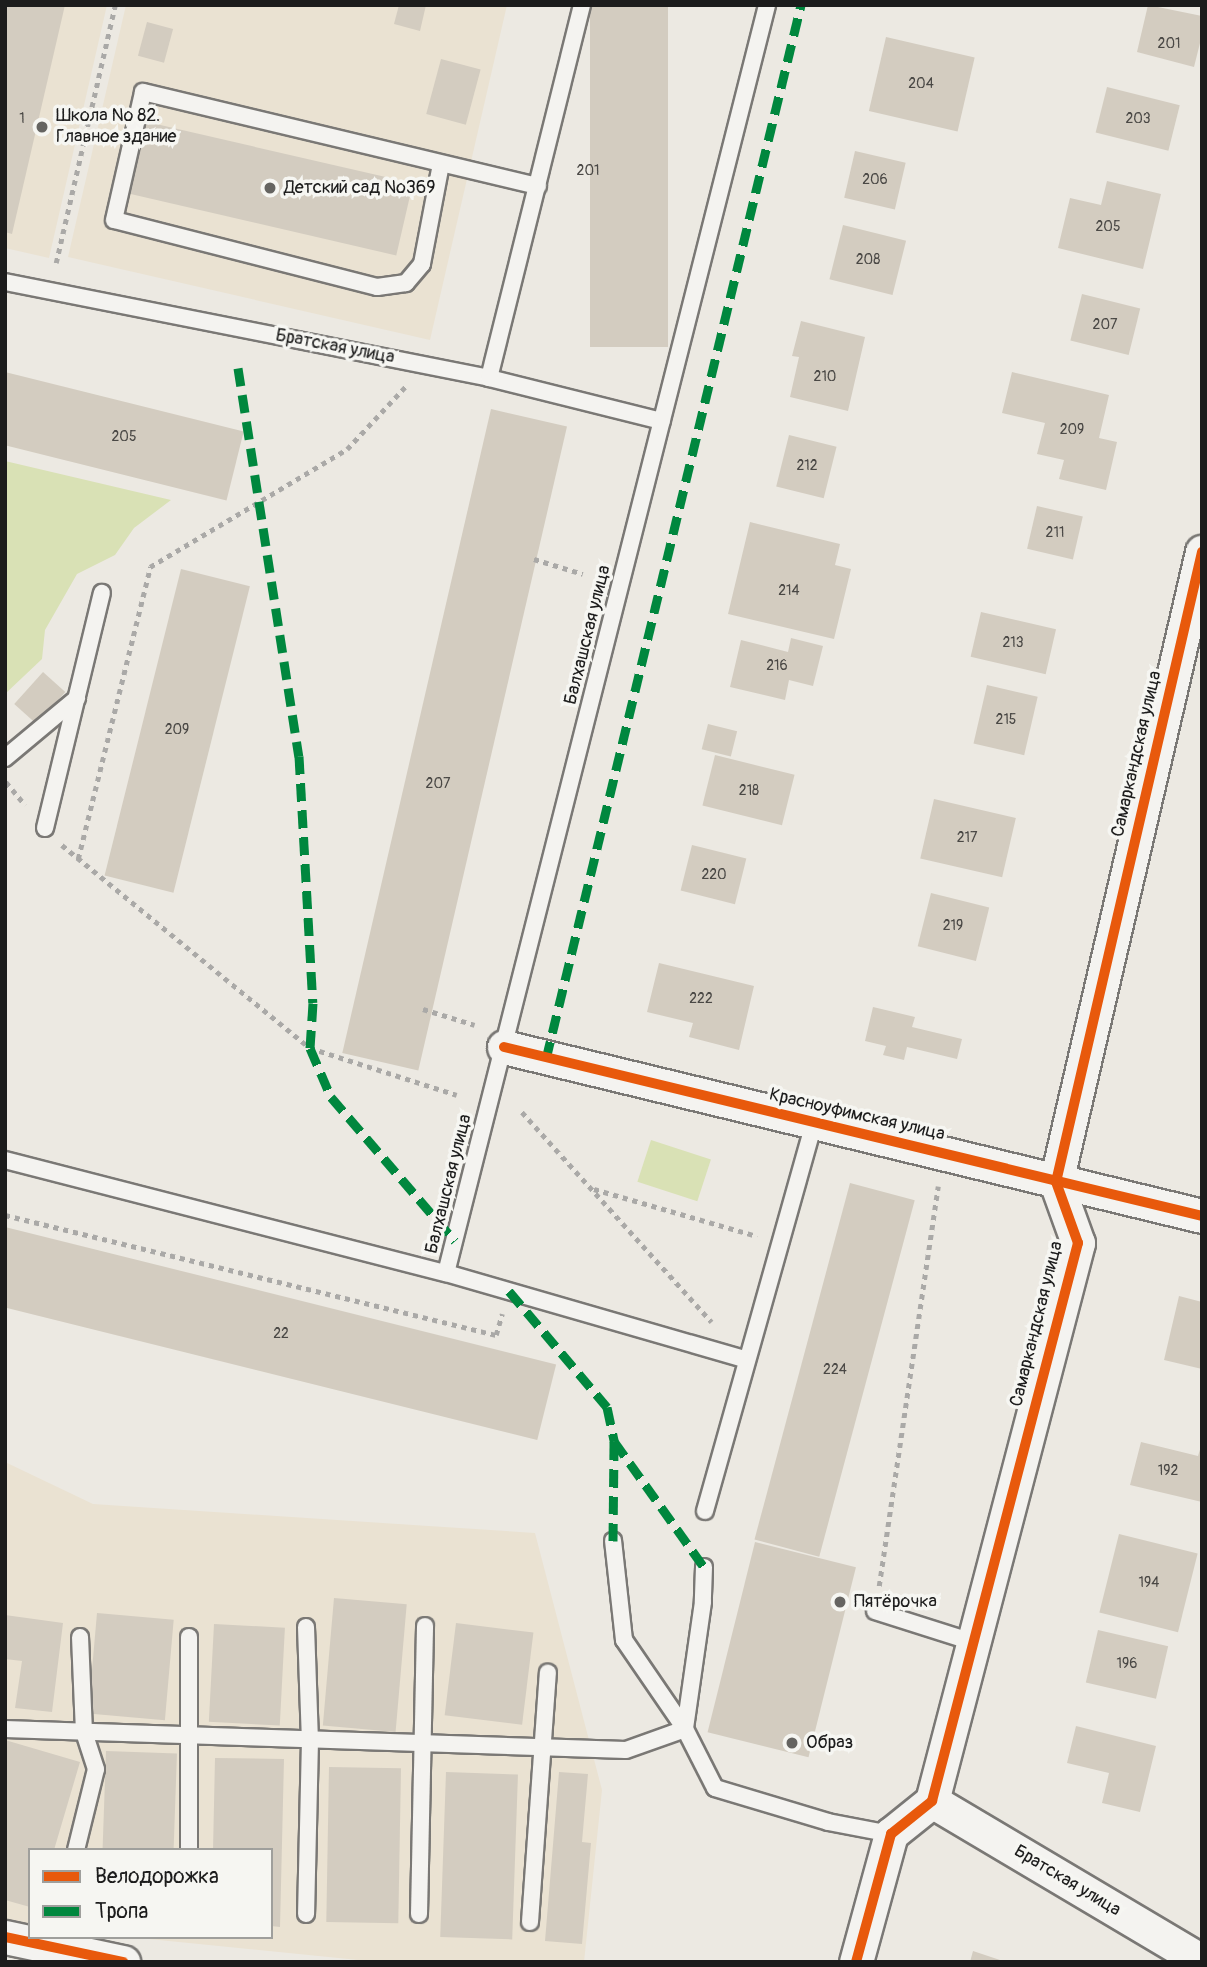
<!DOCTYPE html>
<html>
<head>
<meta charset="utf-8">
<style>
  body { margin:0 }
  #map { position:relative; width:1207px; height:1967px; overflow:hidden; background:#ece9e2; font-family:Pangolin,sans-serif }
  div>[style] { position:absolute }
  .built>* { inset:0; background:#eae2d2 }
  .green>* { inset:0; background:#d9e1b5; transform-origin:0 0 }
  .building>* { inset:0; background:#d3ccc0; transform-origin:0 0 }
  .path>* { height:4.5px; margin-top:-2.25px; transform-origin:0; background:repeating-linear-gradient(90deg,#aaa9a7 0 5px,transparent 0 10px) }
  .roads { filter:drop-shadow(2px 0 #7a7875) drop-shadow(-2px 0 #7a7875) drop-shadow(0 2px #7a7875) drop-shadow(0 -2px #7a7875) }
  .lane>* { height:16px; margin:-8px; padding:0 8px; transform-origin:8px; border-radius:8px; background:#f4f3f0 }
  .street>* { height:33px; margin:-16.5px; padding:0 16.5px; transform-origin:16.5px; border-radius:16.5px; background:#f4f3f0 }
  .quiet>* { height:9px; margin-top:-4.5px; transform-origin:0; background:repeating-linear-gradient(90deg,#00873e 0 18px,transparent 0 27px) }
  .cycleway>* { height:10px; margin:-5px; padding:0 5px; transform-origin:5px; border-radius:5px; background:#e8590c }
  .dots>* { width:19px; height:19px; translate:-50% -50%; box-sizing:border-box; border:4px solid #f6f6f2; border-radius:50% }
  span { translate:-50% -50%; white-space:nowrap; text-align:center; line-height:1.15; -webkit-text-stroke:7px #f6f6f2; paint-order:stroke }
  .number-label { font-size:14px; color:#4a4845 }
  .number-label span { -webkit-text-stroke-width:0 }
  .poi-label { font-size:18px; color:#1c1c1c }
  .left { translate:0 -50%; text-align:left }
  .street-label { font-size:18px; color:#1c1c1c }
  .frame { position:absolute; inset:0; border:7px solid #1c1c1c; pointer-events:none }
  .legend { position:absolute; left:28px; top:1848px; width:245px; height:91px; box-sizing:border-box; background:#f6f6f2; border:2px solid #9f9f9c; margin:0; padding:9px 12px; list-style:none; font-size:21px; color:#1c1c1c }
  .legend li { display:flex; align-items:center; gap:14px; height:35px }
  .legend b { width:35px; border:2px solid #9f9f9c }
</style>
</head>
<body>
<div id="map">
  <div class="built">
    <i style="clip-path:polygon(5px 5px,107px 5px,49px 258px,5px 248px)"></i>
    <i style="clip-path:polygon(126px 5px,507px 5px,430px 340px,68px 257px)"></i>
    <i style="clip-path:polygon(5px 1462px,93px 1504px,535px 1533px,602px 1790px,584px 1962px,378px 1962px,129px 1937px,271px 1937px,271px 1850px,30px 1850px,30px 1927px,5px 1925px)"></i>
  </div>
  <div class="green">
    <i style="clip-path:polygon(5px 461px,171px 500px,134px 528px,115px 555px,77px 574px,45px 630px,42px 659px,5px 694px)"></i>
    <i style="left:651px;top:1140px;width:63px;height:44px;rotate:18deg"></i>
  </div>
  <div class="building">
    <i style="clip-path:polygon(5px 5px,65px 5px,12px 234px,5px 232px)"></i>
    <i style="clip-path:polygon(399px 5px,426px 5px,420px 31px,394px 24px)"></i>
    <i style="left:590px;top:5px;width:78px;height:342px"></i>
    <i style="clip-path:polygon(1148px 5px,1202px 16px,1202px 35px,1194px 67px,1137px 52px)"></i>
    <i style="left:147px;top:22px;width:27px;height:35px;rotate:15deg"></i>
    <i style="left:886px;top:37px;width:91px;height:76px;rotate:13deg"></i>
    <i style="left:441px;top:59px;width:41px;height:57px;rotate:15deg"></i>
    <i style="left:1107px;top:87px;width:75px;height:47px;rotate:14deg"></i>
    <i style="left:143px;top:121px;width:277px;height:74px;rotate:13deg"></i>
    <i style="left:855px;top:151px;width:52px;height:48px;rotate:13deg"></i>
    <i style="clip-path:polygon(1107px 181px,1161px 194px,1143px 269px,1058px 248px,1070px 198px,1101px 205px)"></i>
    <i style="left:843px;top:225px;width:65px;height:56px;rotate:14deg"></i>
    <i style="left:1082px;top:294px;width:60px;height:48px;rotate:14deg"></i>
    <i style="clip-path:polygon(801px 321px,865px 337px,848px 411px,790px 397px,799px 357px,792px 356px)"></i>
    <i style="left:5px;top:372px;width:246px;height:71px;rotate:14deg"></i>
    <i style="clip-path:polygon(1012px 372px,1109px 395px,1099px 438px,1117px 442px,1106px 490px,1059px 479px,1064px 460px,1037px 454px,1045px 423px,1002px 413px)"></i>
    <i style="left:491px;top:409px;width:78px;height:661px;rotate:13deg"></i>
    <i style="left:789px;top:435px;width:49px;height:53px;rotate:14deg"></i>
    <i style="left:1037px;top:506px;width:47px;height:44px;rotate:13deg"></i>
    <i style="clip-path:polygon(750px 522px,840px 544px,835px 565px,851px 569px,834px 639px,728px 614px)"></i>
    <i style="left:181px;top:569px;width:71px;height:316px;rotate:14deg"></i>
    <i style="left:981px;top:612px;width:77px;height:46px;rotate:13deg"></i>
    <i style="clip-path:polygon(791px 638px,823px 646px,813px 686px,789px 680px,785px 700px,730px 687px,741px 640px,788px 652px)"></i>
    <i style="left:43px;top:672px;width:30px;height:43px;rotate:42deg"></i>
    <i style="left:987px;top:685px;width:52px;height:60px;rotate:13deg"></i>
    <i style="left:708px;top:724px;width:30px;height:26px;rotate:14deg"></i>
    <i style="left:715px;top:755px;width:82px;height:52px;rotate:14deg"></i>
    <i style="left:934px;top:799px;width:84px;height:61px;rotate:13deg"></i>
    <i style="left:692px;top:845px;width:56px;height:47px;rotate:14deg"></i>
    <i style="left:931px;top:893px;width:60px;height:55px;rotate:14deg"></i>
    <i style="clip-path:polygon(659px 963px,754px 986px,739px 1050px,689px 1037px,693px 1023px,647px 1012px)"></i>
    <i style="clip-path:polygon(873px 1007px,915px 1017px,912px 1027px,962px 1039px,957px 1059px,907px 1047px,904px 1060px,883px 1055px,886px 1046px,865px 1041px)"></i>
    <i style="left:850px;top:1183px;width:67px;height:369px;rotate:15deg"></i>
    <i style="left:5px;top:1227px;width:568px;height:78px;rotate:14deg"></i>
    <i style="clip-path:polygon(1179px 1296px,1202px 1302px,1202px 1369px,1164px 1360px)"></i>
    <i style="clip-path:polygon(1141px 1442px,1198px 1456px,1202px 1443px,1202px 1502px,1130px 1485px)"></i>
    <i style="left:1119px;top:1534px;width:81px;height:81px;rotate:14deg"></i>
    <i style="left:755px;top:1542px;width:104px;height:196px;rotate:14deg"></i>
    <i style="left:334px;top:1598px;width:73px;height:128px;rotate:5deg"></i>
    <i style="left:97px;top:1613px;width:77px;height:101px;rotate:5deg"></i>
    <i style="clip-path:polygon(5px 1615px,63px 1623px,52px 1712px,15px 1708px,22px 1661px,5px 1659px)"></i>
    <i style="left:456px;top:1623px;width:78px;height:93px;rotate:7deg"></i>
    <i style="left:214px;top:1624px;width:71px;height:98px;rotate:3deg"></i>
    <i style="left:1098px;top:1630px;width:72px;height:54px;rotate:13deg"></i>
    <i style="clip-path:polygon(1076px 1726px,1156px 1746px,1140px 1812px,1102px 1803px,1109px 1773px,1067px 1763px)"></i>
    <i style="clip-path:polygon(5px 1740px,80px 1762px,54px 1850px,30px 1850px,30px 1907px,5px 1900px)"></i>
    <i style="left:106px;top:1751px;width:71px;height:99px;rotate:2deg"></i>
    <i style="clip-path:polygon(215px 1758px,284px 1759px,280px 1927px,271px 1926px,271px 1850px,213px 1850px)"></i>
    <i style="left:329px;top:1767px;width:72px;height:155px;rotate:1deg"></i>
    <i style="left:446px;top:1772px;width:72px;height:165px;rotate:2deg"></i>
    <i style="clip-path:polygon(559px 1772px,588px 1774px,582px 1842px,591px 1843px,582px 1944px,545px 1941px)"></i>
    <i style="clip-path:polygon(973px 1951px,1003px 1961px,1003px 1962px,970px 1962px)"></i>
  </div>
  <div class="path">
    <i style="left:56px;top:263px;width:265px;rotate:-77.1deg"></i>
    <i style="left:534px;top:559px;width:51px;rotate:17deg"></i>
    <i style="left:6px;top:782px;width:30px;rotate:50deg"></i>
    <i style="left:62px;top:845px;width:320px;rotate:39.3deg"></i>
    <i style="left:310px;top:1048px;width:154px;rotate:17.7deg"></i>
    <i style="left:78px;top:859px;width:301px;rotate:-76.1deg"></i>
    <i style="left:150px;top:567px;width:230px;rotate:-30.9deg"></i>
    <i style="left:347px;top:449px;width:86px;rotate:-46.9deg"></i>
    <i style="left:423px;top:1009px;width:54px;rotate:17.1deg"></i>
    <i style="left:522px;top:1112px;width:283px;rotate:47.9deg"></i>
    <i style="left:594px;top:1189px;width:170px;rotate:16.1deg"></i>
    <i style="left:5px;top:1215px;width:505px;rotate:13.73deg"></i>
    <i style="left:496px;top:1335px;width:22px;rotate:-74deg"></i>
    <i style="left:879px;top:1586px;width:404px;rotate:-81.6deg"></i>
  </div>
  <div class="roads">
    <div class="lane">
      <i style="left:441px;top:164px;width:102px;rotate:100.8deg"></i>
      <i style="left:422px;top:264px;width:25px;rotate:130deg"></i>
      <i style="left:406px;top:283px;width:29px;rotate:172deg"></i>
      <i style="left:377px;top:287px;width:271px;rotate:-165.7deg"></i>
      <i style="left:114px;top:220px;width:131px;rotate:-77.2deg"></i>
      <i style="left:143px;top:92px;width:406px;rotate:13.4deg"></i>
      <i style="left:5px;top:282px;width:493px;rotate:11.2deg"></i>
      <i style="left:489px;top:378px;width:178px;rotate:14deg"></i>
      <i style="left:489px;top:378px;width:384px;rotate:-76deg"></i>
      <i style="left:5px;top:758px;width:94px;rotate:-39.8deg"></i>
      <i style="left:45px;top:828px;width:242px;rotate:-76.4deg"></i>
      <i style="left:5px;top:1160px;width:455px;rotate:14.4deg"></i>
      <i style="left:446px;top:1273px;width:313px;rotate:16.1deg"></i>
      <i style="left:446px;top:1273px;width:1308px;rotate:-75.79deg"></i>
      <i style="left:705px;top:1511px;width:403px;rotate:-74.3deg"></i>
      <i style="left:704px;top:1567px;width:35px;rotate:92deg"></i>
      <i style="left:703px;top:1602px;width:128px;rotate:98.1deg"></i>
      <i style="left:685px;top:1729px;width:66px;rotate:63deg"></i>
      <i style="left:715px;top:1788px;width:118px;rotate:16.7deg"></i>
      <i style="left:828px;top:1822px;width:64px;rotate:10.8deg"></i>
      <i style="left:875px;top:1611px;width:103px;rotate:17.6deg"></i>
      <i style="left:306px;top:1627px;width:113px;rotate:88deg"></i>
      <i style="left:310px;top:1740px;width:174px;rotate:91.3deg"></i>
      <i style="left:5px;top:1729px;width:621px;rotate:1.94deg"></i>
      <i style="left:626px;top:1750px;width:63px;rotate:-19.6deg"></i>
      <i style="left:685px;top:1729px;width:108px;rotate:-124.4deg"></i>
      <i style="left:624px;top:1640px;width:100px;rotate:-96.3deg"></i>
      <i style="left:76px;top:1850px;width:83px;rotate:-76.1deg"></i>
      <i style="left:96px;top:1769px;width:39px;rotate:-108deg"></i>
      <i style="left:84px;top:1732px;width:95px;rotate:-92.4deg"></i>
      <i style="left:189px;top:1850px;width:213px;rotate:-90deg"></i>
      <i style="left:419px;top:1914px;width:288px;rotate:-88.8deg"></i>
      <i style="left:530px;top:1922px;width:250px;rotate:-85.9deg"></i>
    </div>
    <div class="street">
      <i style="left:504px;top:1047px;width:718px;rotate:13.61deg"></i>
      <i style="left:932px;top:1801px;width:314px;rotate:30.7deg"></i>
      <i style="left:5px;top:1937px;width:121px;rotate:12deg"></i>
      <i style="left:856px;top:1962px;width:133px;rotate:-74.7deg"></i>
      <i style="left:891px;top:1834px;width:53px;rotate:-38.8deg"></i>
      <i style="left:932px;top:1801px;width:577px;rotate:-75.34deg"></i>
      <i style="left:1078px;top:1243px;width:65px;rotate:-109.8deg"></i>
      <i style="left:1056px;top:1182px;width:647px;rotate:-76.95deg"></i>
    </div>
  </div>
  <div class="quiet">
    <i style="left:238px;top:368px;width:393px;rotate:81.1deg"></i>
    <i style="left:299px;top:756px;width:247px;rotate:86.8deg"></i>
    <i style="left:313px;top:1003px;width:45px;rotate:93.8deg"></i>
    <i style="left:310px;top:1048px;width:53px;rotate:66.8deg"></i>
    <i style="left:331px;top:1097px;width:190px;rotate:49.3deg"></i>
    <i style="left:546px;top:1059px;width:1084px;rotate:-76.4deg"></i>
    <i style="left:509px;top:1291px;width:152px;rotate:49.8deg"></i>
    <i style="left:607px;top:1407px;width:35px;rotate:78deg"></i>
    <i style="left:614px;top:1441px;width:155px;rotate:54.5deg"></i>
    <i style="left:613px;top:1541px;width:100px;rotate:-89.4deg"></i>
  </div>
  <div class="cycleway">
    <i style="left:504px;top:1047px;width:718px;rotate:13.61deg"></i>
    <i style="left:5px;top:1937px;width:121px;rotate:12deg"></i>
    <i style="left:856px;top:1962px;width:133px;rotate:-74.7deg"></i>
    <i style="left:891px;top:1834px;width:53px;rotate:-38.8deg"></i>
    <i style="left:932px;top:1801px;width:577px;rotate:-75.34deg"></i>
    <i style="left:1078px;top:1243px;width:65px;rotate:-109.8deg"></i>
    <i style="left:1056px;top:1182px;width:647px;rotate:-76.95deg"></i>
  </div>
  <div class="dots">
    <i style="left:42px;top:127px;background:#656461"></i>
    <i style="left:270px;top:188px;background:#656461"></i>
    <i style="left:840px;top:1602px;background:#656461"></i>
    <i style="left:792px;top:1743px;background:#656461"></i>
  </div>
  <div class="number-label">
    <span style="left:1169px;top:44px">201</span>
    <span style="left:921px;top:84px">204</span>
    <span style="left:22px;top:119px">1</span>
    <span style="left:1138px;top:119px">203</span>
    <span style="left:588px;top:171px">201</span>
    <span style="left:875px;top:180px">206</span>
    <span style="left:1108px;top:227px">205</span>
    <span style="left:868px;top:260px">208</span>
    <span style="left:1105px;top:325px">207</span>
    <span style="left:825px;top:377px">210</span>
    <span style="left:1072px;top:430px">209</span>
    <span style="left:124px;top:437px">205</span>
    <span style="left:807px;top:466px">212</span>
    <span style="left:1055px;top:533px">211</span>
    <span style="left:789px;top:591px">214</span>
    <span style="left:1013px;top:643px">213</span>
    <span style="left:777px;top:666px">216</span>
    <span style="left:1006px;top:720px">215</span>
    <span style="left:177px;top:730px">209</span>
    <span style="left:438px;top:784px">207</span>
    <span style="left:749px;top:791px">218</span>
    <span style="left:967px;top:838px">217</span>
    <span style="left:714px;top:875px">220</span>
    <span style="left:953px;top:926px">219</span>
    <span style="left:701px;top:999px">222</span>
    <span style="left:281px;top:1334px">22</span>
    <span style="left:835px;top:1370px">224</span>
    <span style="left:1168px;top:1471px">192</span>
    <span style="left:1149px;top:1583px">194</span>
    <span style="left:1127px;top:1664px">196</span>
  </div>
  <div class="poi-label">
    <span class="left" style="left:56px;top:127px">Школа № 82.<br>Главное здание</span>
    <span class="left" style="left:284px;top:188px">Детский сад №369</span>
    <span class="left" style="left:854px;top:1602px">Пятёрочка</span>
    <span class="left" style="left:806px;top:1743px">Образ</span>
  </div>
  <div class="street-label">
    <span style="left:335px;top:347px;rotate:11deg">Братская улица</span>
    <span style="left:588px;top:635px;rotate:-76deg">Балхашская улица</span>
    <span style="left:1137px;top:754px;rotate:-77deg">Самаркандская улица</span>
    <span style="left:857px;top:1115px;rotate:13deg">Красноуфимская улица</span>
    <span style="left:449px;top:1184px;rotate:-76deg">Балхашская улица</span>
    <span style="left:1037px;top:1324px;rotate:-76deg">Самаркандская улица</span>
    <span style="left:1067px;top:1881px;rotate:31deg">Братская улица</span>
  </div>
  <div class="frame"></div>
  <ul class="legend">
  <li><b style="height:9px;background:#e8590c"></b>Велодорожка</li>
  <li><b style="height:9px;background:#00873e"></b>Тропа</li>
  </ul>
</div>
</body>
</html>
